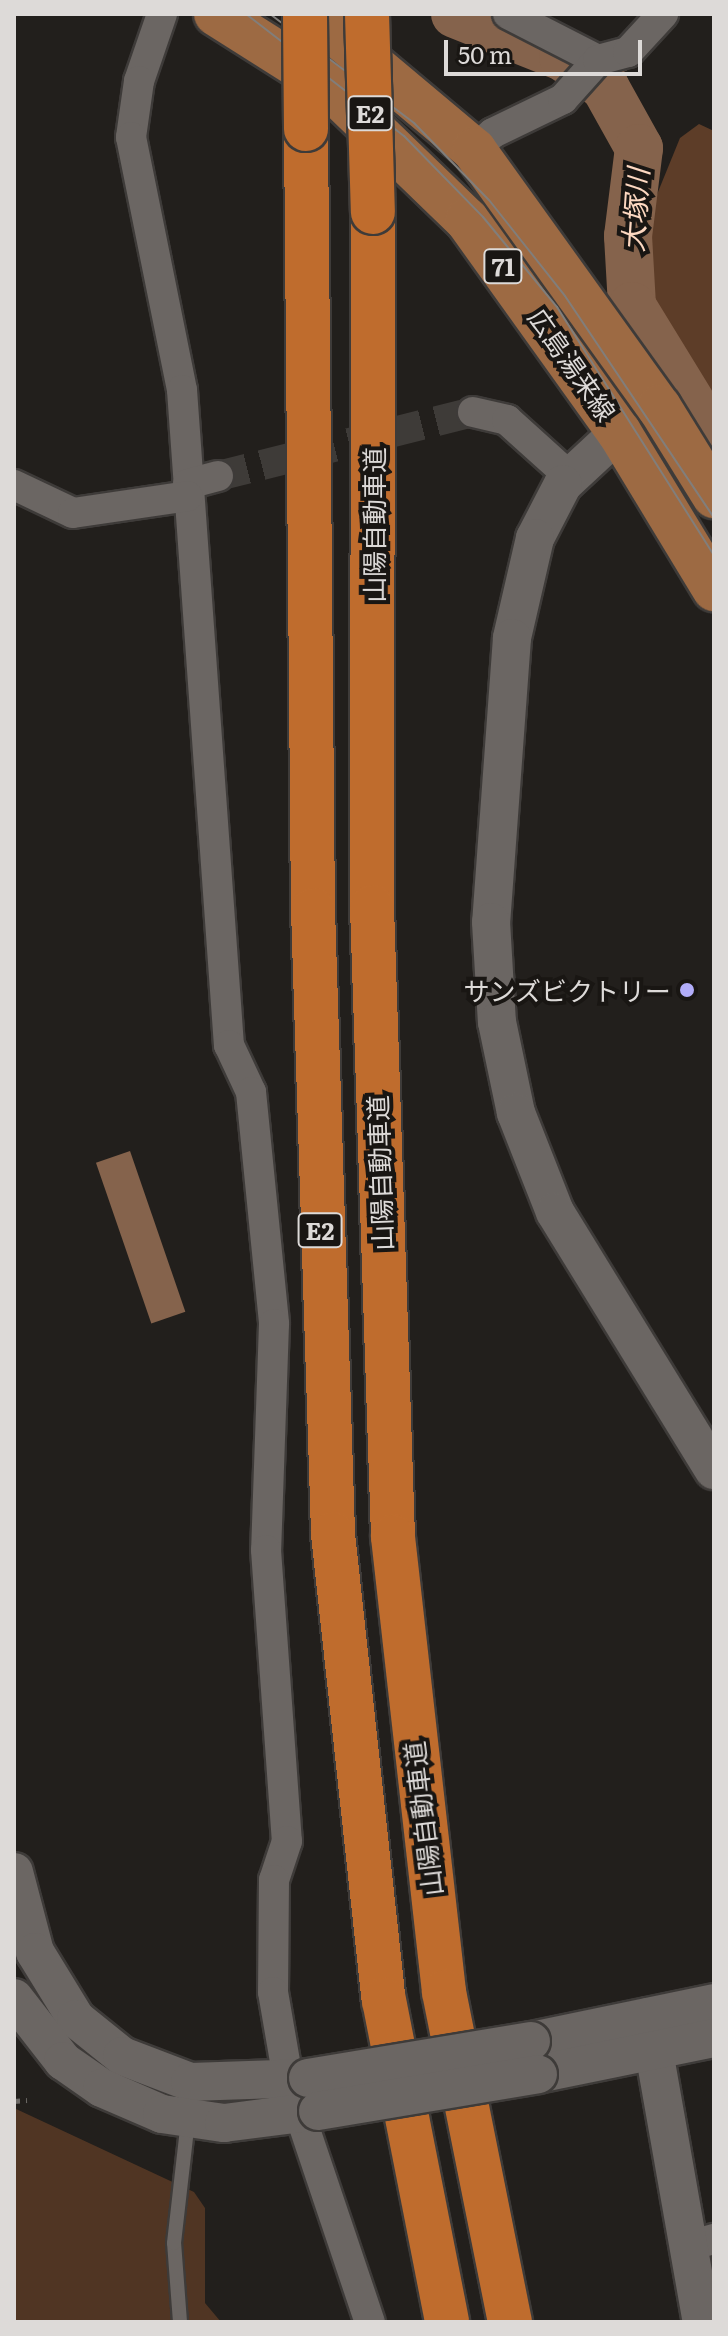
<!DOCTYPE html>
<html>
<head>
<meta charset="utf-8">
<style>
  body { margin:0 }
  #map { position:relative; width:728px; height:2336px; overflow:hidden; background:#221f1c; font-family:Literata,"Noto Sans JP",serif }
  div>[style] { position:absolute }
  .green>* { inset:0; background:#503523 }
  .forest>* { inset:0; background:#5d3d28 }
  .water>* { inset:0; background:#85634c; transform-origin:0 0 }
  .stream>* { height:8px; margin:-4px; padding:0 4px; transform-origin:4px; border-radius:4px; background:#85634c }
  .river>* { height:48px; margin:-24px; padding:0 24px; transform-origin:24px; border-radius:24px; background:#85634c }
  .minor-tunnel>* { height:30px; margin-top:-15px; transform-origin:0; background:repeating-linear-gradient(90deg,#3e3b38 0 30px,transparent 0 45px) }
  .path>* { height:5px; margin-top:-2.5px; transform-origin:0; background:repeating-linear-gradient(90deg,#6a6764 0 6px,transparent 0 12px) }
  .roads { filter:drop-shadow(2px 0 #3e3b39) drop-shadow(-2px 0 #3e3b39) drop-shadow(0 2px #3e3b39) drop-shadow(0 -2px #3e3b39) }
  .service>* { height:14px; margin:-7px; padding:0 7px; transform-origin:7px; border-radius:7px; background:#6b6663 }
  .minor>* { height:30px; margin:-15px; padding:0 15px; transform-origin:15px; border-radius:15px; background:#6b6663 }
  .tertiary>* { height:38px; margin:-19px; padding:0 19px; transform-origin:19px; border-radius:19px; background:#6b6663 }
  .primary>* { height:44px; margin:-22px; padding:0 22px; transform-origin:22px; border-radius:22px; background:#9d6a43 }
  .motorway>* { height:44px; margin:-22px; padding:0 22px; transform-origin:22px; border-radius:22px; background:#bf6c2d }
  .tram>* { height:2px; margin:-1px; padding:0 1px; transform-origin:1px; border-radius:1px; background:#817e7b }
  .bridges { filter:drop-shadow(2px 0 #3e3b39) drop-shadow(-2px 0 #3e3b39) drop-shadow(0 2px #3e3b39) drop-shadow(0 -2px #3e3b39) }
  .tertiary-bridge>* { height:38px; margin:-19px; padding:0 19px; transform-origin:19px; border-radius:19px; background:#6b6663 }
  .motorway-bridge>* { height:44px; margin:-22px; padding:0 22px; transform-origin:22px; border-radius:22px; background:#bf6c2d }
  .dots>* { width:22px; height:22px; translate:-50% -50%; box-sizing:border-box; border:4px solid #191613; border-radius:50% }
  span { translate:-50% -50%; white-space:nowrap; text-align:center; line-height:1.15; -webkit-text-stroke:8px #191613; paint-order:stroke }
  .shield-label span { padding:2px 6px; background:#191613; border:2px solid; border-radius:6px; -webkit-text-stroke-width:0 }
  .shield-label { font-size:24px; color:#dddad8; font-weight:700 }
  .street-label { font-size:26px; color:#dddad8 }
  .poi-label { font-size:26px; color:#dddad8 }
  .right { translate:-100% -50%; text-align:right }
  .water-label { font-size:28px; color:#fdd8c1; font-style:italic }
  .frame { position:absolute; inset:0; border:16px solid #dddad8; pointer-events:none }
  .scale { position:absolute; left:444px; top:40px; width:198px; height:36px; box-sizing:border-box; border:4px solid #dddad8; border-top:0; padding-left:10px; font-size:24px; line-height:28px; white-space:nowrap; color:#dddad8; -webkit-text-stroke:6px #191613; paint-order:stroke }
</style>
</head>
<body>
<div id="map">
  <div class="green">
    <i style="clip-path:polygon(14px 2108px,194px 2192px,205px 2208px,205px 2303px,221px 2322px,14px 2322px)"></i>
  </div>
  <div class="forest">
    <i style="clip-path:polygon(699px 124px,714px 131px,714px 423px,642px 277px,649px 214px,680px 138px)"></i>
  </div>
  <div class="water">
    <i style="left:130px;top:1151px;width:170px;height:36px;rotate:71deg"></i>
  </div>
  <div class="stream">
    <i style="left:596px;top:81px;width:32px;rotate:-26deg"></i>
  </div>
  <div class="river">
    <i style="left:455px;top:14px;width:116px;rotate:21.7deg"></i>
    <i style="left:563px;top:57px;width:52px;rotate:35.5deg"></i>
    <i style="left:605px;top:87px;width:70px;rotate:60.9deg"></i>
    <i style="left:639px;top:148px;width:89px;rotate:97.1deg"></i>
    <i style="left:628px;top:236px;width:70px;rotate:86.7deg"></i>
    <i style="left:632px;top:306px;width:157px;rotate:58.5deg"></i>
  </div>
  <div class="minor-tunnel">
    <i style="left:218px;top:476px;width:263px;rotate:-14.1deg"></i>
  </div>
  <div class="path">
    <i style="left:14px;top:2101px;width:13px;rotate:-4deg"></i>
  </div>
  <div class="roads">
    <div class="service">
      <i style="left:180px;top:2322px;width:79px;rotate:-94.3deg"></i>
      <i style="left:174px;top:2243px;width:124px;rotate:-83.5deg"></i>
    </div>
    <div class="minor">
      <i style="left:162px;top:14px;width:71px;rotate:108.9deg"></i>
      <i style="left:139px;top:81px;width:57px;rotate:98.1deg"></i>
      <i style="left:131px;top:137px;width:258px;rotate:78.6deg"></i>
      <i style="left:182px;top:390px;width:657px;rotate:85.9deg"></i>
      <i style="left:229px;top:1045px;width:52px;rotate:64.9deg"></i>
      <i style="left:251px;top:1092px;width:233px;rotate:84.3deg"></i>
      <i style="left:274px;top:1324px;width:226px;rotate:92deg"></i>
      <i style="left:266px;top:1550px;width:292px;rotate:85.9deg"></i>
      <i style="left:287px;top:1841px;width:41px;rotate:108.4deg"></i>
      <i style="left:274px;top:1880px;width:112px;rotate:90.5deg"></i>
      <i style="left:273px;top:1992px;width:88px;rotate:80.2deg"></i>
      <i style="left:288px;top:2079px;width:256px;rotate:71.4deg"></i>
      <i style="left:508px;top:14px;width:101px;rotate:27.1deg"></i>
      <i style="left:474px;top:150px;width:25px;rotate:-42deg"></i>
      <i style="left:493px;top:133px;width:78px;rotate:-25.9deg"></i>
      <i style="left:563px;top:99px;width:52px;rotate:-48.1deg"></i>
      <i style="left:598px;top:60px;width:31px;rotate:-15deg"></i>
      <i style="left:628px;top:52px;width:52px;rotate:-47.4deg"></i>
      <i style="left:473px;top:412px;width:35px;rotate:13deg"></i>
      <i style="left:507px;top:420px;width:85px;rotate:42.1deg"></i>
      <i style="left:188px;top:484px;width:31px;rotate:-15deg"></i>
      <i style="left:14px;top:485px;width:65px;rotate:25.4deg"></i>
      <i style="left:73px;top:513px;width:116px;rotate:-8.4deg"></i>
      <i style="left:689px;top:2246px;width:26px;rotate:-16deg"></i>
    </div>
    <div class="tertiary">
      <i style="left:619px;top:432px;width:76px;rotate:137.1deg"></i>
      <i style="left:563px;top:484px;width:61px;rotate:117.4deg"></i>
      <i style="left:535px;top:538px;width:103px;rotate:103deg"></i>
      <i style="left:512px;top:638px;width:285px;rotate:94.2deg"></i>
      <i style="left:491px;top:922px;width:100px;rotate:86.6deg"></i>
      <i style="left:497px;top:1022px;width:93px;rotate:78.2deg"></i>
      <i style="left:516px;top:1113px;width:106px;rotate:68.5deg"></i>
      <i style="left:555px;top:1212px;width:303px;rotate:58.4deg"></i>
      <i style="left:14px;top:1872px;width:83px;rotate:75.3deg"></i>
      <i style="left:35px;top:1952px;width:79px;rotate:58.5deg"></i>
      <i style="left:76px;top:2019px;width:59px;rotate:38.8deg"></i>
      <i style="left:122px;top:2056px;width:73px;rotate:20.9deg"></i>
      <i style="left:190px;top:2082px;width:118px;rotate:-1.9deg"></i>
      <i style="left:14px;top:1998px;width:80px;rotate:52.1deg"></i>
      <i style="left:63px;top:2061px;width:47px;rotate:34.7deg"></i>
      <i style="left:102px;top:2088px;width:65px;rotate:23.4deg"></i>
      <i style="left:162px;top:2114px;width:63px;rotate:8.3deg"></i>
      <i style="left:224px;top:2123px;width:95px;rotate:-7.3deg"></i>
      <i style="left:648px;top:2017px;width:310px;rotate:80deg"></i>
      <i style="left:531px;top:2041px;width:187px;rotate:-11.7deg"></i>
      <i style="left:538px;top:2074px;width:180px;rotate:-11.6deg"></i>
    </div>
    <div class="primary">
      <i style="left:216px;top:14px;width:129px;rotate:32.3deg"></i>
      <i style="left:325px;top:83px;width:197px;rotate:44deg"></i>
      <i style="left:467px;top:220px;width:261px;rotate:54.4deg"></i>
      <i style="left:619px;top:432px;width:184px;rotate:58.8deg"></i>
      <i style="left:312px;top:14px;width:212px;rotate:40deg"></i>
      <i style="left:474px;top:150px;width:317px;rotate:54.3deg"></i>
      <i style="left:659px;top:407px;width:105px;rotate:58.3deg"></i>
    </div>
    <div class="motorway">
      <i style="left:306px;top:129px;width:781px;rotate:89.49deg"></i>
      <i style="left:313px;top:910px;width:624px;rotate:88.16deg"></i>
      <i style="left:333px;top:1534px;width:469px;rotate:83.8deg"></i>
      <i style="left:384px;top:2000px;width:328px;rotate:78.9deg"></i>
      <i style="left:373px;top:212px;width:695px;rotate:90.08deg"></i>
      <i style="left:372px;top:907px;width:630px;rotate:88.09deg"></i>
      <i style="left:393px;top:1537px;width:458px;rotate:83.6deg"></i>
      <i style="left:444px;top:1992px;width:337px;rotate:78.7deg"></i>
    </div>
  </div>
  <div class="tram">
    <i style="left:246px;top:14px;width:200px;rotate:37.7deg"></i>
    <i style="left:404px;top:136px;width:113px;rotate:45.7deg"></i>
    <i style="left:483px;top:217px;width:117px;rotate:50.6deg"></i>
    <i style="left:557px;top:307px;width:294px;rotate:57.7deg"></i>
    <i style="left:270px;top:14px;width:181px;rotate:37.1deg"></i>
    <i style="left:414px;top:123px;width:107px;rotate:45.8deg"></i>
    <i style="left:489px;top:200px;width:122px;rotate:51.6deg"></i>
    <i style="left:565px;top:296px;width:267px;rotate:56.1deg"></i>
  </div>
  <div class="bridges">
    <div class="tertiary-bridge">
      <i style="left:308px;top:2078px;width:226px;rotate:-9.4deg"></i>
      <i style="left:318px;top:2111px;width:223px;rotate:-9.5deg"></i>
    </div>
    <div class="motorway-bridge">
      <i style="left:305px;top:14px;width:115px;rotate:89.5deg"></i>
      <i style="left:367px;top:14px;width:198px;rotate:88.3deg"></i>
    </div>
  </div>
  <div class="dots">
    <i style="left:687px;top:990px;background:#b2adf9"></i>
  </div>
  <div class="shield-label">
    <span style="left:370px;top:113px">E2</span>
    <span style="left:503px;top:266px">71</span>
    <span style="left:320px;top:1230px">E2</span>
  </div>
  <div class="street-label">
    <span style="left:573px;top:364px;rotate:55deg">広島湯来線</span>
    <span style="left:373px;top:525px;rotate:-90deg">山陽自動車道</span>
    <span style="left:379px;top:1173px;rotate:-92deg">山陽自動車道</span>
    <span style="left:422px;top:1819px;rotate:-97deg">山陽自動車道</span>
  </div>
  <div class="poi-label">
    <span class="right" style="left:671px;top:990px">サンズビクトリー</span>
  </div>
  <div class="water-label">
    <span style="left:634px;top:210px;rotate:-86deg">大塚川</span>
  </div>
  <div class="frame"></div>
  <div class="scale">50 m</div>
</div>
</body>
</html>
